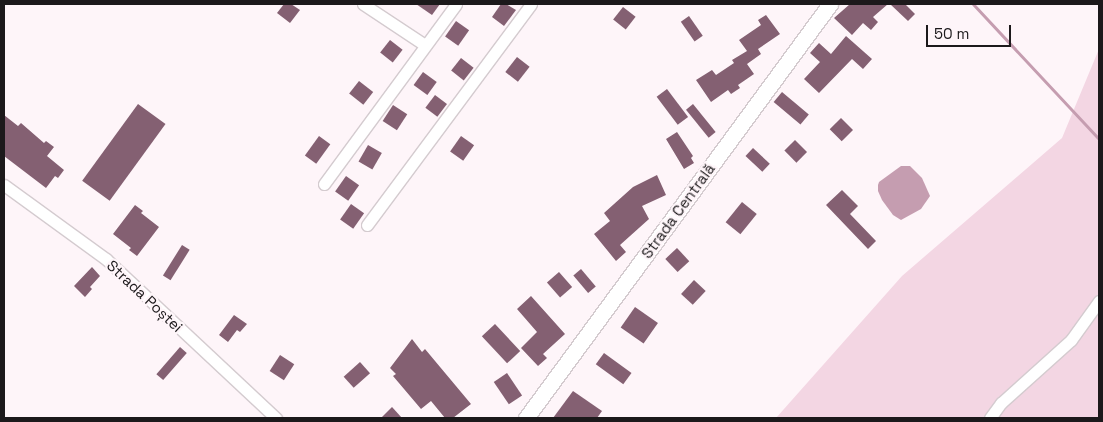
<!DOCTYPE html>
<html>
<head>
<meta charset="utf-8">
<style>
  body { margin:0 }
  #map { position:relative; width:1103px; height:422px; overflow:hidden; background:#fef5f9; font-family:"Space Grotesk",sans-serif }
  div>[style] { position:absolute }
  .green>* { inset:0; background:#f3d6e3 }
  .water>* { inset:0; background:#c59db0 }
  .stream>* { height:3px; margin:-1.5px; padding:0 1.5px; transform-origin:1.5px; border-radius:1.5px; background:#c59db0 }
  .building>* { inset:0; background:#846072; transform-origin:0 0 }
  .roads { filter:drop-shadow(1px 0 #d4cbcf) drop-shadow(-1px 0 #d4cbcf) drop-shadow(0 1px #d4cbcf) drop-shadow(0 -1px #d4cbcf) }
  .street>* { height:11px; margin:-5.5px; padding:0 5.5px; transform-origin:5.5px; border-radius:5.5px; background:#fff }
  .secondary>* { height:15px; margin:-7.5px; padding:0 7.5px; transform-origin:7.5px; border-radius:7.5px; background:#fff }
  span { translate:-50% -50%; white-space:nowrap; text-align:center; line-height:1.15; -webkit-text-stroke:4.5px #fef5f9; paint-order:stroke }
  .street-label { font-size:15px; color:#1c191b }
  .frame { position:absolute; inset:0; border:5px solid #1c191b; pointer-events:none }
  .scale { position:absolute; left:926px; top:25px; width:85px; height:22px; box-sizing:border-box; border:2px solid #1c191b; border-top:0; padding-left:6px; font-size:15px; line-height:18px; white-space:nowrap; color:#1c191b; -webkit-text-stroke:4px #fef5f9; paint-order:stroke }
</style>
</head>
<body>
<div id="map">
  <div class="green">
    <i style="clip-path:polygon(1099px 49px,1099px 418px,776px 418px,902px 276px,1062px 138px)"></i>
  </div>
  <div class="water">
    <i style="clip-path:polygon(901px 166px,910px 166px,922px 178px,930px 196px,921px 209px,901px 220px,893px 215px,882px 200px,878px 191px,878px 185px,879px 182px)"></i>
  </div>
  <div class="stream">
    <i style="left:973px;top:4px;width:185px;rotate:47deg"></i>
  </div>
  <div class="building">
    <i style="clip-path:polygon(284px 4px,291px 4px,300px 10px,290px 23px,277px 13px)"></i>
    <i style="clip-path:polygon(416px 4px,440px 4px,432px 15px)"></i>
    <i style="clip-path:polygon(501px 4px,506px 4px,516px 10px,504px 26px,492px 17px)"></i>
    <i style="clip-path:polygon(850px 4px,888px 4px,873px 17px,878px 22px,871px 30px,863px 23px,852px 35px,834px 18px)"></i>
    <i style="clip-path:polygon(890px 4px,905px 4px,915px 14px,908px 21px)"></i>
    <i style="left:623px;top:7px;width:16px;height:16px;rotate:38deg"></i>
    <i style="clip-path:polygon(766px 15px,780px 34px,758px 49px,761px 54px,747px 64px,754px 74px,738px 85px,740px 88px,731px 94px,728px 90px,711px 102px,696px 80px,712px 70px,716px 75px,734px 63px,732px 60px,747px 51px,739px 40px,761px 25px,758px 20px)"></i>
    <i style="left:689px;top:16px;width:24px;height:10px;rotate:55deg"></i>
    <i style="left:456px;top:21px;width:16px;height:19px;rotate:35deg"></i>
    <i style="clip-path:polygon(846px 36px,872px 59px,863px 69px,852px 59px,819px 93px,804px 79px,820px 62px,810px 53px,819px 43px,831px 54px)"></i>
    <i style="left:390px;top:40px;width:16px;height:16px;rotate:38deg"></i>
    <i style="left:517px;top:57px;width:16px;height:19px;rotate:38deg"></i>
    <i style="left:461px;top:58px;width:16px;height:16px;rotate:38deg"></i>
    <i style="left:423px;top:72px;width:17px;height:16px;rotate:36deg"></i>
    <i style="left:359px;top:81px;width:18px;height:16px;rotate:38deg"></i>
    <i style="left:667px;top:89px;width:35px;height:13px;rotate:53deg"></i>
    <i style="left:782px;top:92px;width:35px;height:13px;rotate:40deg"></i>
    <i style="left:435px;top:95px;width:15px;height:16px;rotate:37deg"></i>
    <i style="left:138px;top:104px;width:34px;height:95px;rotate:36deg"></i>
    <i style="left:693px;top:104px;width:36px;height:9px;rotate:51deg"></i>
    <i style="left:393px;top:105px;width:17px;height:19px;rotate:33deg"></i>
    <i style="clip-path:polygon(4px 115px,18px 126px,21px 123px,44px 143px,46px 141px,54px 147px,47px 156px,64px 170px,58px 178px,55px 176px,46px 188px,4px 156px)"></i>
    <i style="left:841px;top:118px;width:17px;height:16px;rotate:45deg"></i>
    <i style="clip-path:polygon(677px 132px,693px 156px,691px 158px,694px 163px,684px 169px,666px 139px)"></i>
    <i style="left:319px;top:136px;width:14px;height:24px;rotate:36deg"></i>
    <i style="left:461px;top:136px;width:16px;height:19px;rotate:35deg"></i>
    <i style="left:795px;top:140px;width:17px;height:15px;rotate:45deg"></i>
    <i style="left:368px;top:145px;width:16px;height:19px;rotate:30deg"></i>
    <i style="left:753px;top:148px;width:23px;height:11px;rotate:43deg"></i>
    <i style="clip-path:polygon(657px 175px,666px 195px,642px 206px,649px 219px,620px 245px,626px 252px,616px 261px,594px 234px,610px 221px,604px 213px,633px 187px)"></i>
    <i style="left:346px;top:176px;width:16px;height:19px;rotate:35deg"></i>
    <i style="clip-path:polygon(842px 190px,858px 206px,850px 214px,876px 241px,868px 249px,826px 205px)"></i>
    <i style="left:742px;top:202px;width:19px;height:26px;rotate:39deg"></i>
    <i style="left:351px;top:204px;width:16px;height:19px;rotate:35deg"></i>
    <i style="clip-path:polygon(135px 205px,143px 211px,141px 213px,159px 227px,137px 256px,129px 250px,131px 248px,113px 234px)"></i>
    <i style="left:182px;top:245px;width:9px;height:36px;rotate:32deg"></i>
    <i style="left:677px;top:248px;width:18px;height:16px;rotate:47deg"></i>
    <i style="clip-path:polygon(92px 267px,100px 276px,90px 287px,92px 289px,85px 297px,74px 286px)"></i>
    <i style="left:581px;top:269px;width:23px;height:10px;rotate:50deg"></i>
    <i style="left:559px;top:272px;width:20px;height:16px;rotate:49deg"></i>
    <i style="left:694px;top:280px;width:16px;height:19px;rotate:43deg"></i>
    <i style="clip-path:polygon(531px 296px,565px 334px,543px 354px,547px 358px,538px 366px,521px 348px,537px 332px,517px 309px)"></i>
    <i style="left:635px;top:307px;width:28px;height:25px;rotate:35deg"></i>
    <i style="clip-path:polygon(234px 315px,247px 324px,240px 332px,237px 330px,228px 342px,219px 335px)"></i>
    <i style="left:495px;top:324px;width:37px;height:18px;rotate:47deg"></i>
    <i style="clip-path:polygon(412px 339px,422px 352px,425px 349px,471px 404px,453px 418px,445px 418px,431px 401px,421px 409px,393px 376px,396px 374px,390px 368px)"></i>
    <i style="left:180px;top:347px;width:9px;height:36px;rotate:41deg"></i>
    <i style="left:604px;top:353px;width:34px;height:14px;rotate:36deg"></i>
    <i style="left:280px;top:355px;width:17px;height:19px;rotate:33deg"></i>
    <i style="left:360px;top:362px;width:15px;height:22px;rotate:48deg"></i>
    <i style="left:507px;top:373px;width:27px;height:16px;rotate:56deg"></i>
    <i style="clip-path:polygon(573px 391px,602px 411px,597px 418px,553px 418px)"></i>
    <i style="clip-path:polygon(392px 407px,402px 418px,381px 418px)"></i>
  </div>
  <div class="roads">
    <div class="street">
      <i style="left:363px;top:4px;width:74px;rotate:33.5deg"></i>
      <i style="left:324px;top:184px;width:223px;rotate:-53.7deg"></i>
      <i style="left:4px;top:185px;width:126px;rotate:36deg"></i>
      <i style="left:106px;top:259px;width:233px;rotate:43.1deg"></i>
      <i style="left:367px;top:225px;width:275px;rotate:-53.4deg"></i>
      <i style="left:990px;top:418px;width:19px;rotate:-54deg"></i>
      <i style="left:1001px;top:403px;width:94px;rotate:-42deg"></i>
      <i style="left:1071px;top:340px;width:48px;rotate:-54.3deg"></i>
    </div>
    <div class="secondary">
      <i style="left:526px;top:418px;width:514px;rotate:-53.71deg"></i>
    </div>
  </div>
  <div class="street-label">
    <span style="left:678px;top:211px;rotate:-54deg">Strada Centrală</span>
    <span style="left:145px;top:296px;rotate:43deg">Strada Poștei</span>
  </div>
  <div class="frame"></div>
  <div class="scale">50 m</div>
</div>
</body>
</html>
